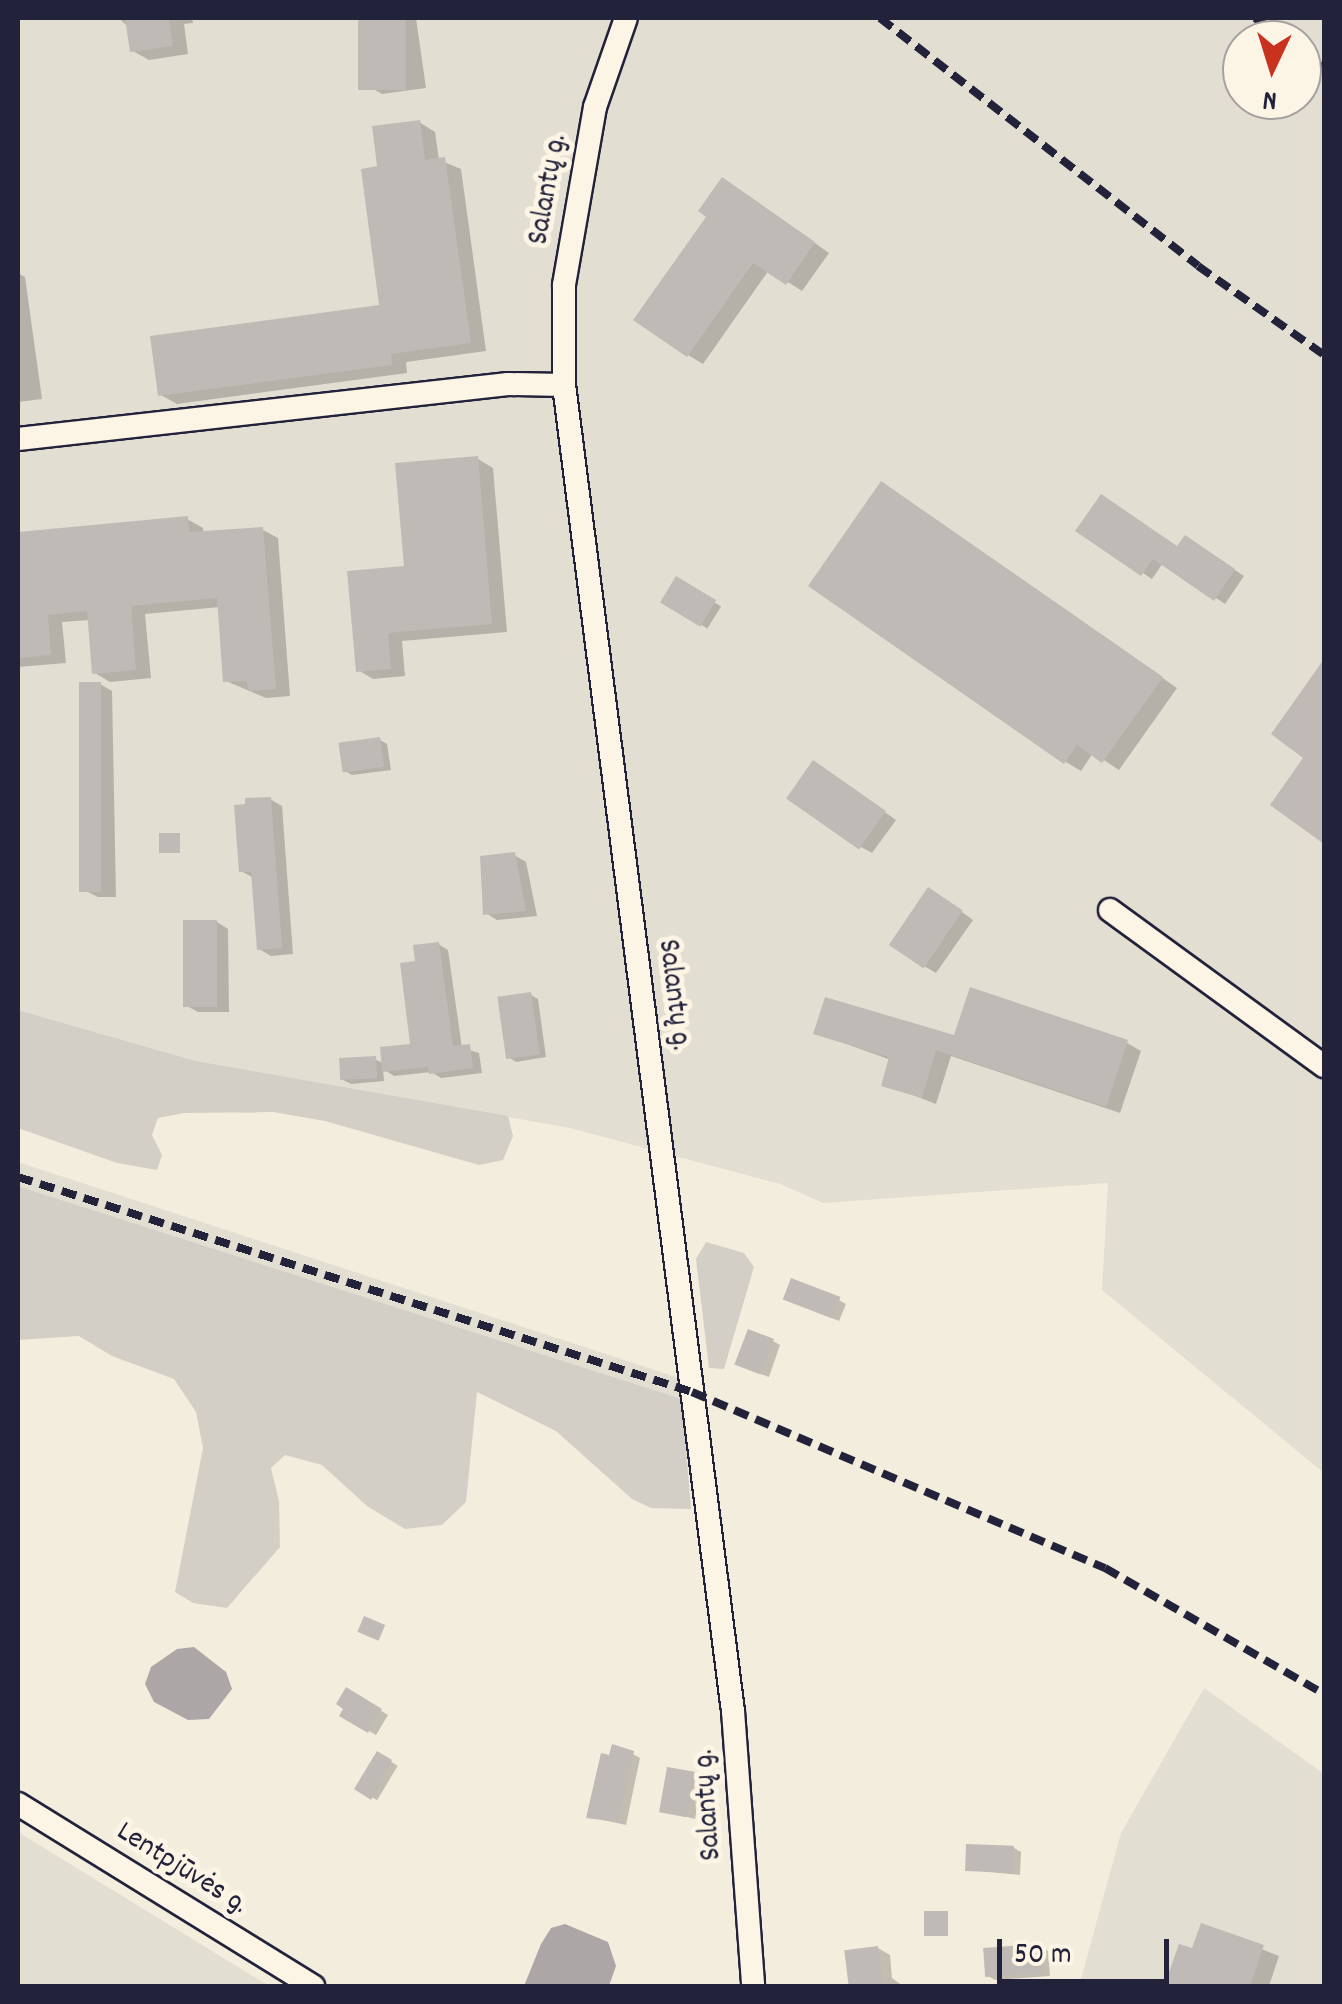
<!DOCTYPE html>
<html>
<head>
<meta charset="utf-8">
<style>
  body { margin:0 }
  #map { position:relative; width:1342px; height:2004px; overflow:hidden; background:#f3edde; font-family:Dekko,sans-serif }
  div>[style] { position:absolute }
  .built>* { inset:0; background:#e3ded2 }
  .green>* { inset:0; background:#d4cfc6 }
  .water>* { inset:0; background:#aca7a6 }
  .shadow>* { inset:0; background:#0003; transform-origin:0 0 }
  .building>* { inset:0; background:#bfbab6; transform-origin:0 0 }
  .roads { filter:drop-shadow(2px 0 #22223b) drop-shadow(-2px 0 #22223b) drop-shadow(0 2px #22223b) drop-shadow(0 -2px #22223b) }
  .street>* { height:22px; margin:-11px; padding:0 11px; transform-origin:11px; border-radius:11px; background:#fcf5e5 }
  .rail>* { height:8px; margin-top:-4px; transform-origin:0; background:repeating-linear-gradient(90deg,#22223b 0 15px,transparent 0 23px) }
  span { translate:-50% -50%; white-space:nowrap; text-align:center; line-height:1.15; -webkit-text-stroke:10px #fcf5e5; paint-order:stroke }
  .street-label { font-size:30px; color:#22223b }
  .frame { position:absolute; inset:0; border:20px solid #22223b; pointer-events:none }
  .north { position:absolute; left:1222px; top:20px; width:100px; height:100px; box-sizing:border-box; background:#fcf5e5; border:2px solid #a5a1a1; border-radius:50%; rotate:184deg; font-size:28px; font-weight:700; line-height:40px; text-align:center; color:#22223b }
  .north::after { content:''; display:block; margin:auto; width:35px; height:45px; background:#c8321e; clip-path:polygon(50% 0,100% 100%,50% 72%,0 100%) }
  .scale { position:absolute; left:997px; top:1939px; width:172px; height:45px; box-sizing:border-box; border:5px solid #22223b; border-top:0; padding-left:12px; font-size:30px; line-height:35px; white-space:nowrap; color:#22223b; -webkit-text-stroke:8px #fcf5e5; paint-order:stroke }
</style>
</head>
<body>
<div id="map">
  <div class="built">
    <i style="clip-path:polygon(evenodd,18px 18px,1324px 18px,1324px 1473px,1102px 1290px,1108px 1183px,823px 1203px,780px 1184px,570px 1128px,196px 1061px,18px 1010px,18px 18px,1242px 40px,1302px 40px,1302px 100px,1242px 100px,1242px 40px)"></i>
    <i style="clip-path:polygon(18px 1162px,679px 1378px,682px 1399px,18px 1186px)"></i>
    <i style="clip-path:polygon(1204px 1688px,1324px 1774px,1324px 1986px,1079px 1986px,1121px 1833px)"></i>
    <i style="clip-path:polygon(18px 1832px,269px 1986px,18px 1986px)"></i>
  </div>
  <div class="green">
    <i style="clip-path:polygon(18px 1010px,196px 1061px,508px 1116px,513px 1136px,503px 1160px,479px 1165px,325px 1121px,273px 1112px,184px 1113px,158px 1118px,152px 1135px,162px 1155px,157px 1170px,117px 1163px,18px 1128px)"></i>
    <i style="clip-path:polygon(18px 1186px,682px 1399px,691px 1509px,651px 1508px,632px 1499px,556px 1431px,477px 1392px,466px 1502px,442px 1525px,405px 1529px,367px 1506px,322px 1465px,285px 1455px,271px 1468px,279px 1501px,280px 1547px,227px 1608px,193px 1603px,175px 1592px,203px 1448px,196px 1412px,174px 1379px,112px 1356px,79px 1336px,18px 1340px)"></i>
    <i style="clip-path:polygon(706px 1242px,744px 1253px,754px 1267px,724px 1369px,709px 1368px,696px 1259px)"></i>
  </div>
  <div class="water">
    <i style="clip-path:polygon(194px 1647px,226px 1672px,232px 1689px,209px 1719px,188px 1720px,154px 1702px,145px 1684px,151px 1667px,177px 1649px)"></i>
    <i style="clip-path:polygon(565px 1924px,608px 1942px,616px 1966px,609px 1986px,524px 1986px,541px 1944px,551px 1928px)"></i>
  </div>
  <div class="shadow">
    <i style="clip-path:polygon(119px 18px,192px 18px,193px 23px,184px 24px,188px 54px,149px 60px,133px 51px,129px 28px)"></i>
    <i style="clip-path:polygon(361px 18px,416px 18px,426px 88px,382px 94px,370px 87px)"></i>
    <i style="clip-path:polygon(419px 122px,435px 132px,439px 160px,461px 169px,486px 351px,406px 362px,407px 373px,177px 404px,161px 395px,382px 308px,380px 168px)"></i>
    <i style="clip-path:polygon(738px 189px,829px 253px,802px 291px,769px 270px,703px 364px,688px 355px)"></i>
    <i style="clip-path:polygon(18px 273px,25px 277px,42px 399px,18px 402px)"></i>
    <i style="clip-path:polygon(478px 459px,493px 468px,507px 632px,402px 641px,405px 676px,373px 679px,358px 670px,406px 568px)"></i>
    <i style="clip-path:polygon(897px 493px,1177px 688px,1119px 770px,1093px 753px,1081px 771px,1066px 762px)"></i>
    <i style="clip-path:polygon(187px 519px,203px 528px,203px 534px,263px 530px,278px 538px,290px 696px,266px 698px,226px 681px,220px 607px,145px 614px,151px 678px,110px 682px,95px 673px,90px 620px,62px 622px,66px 663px,18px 667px,18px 534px)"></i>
    <i style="clip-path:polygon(1079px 531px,1178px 549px,1195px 544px,1244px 576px,1225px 604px,1163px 563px,1152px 579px)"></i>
    <i style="left:677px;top:579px;width:52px;height:26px;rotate:32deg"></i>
    <i style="clip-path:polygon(1324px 663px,1324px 841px,1273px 805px,1307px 757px,1274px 734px)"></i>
    <i style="clip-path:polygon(100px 684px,112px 691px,116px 897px,98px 897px,86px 891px)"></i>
    <i style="clip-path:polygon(380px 740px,387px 744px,391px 770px,352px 775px,345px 771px)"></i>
    <i style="clip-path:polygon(825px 770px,896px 820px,872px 853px,861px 847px)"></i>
    <i style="clip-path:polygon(270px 799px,282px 806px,293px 954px,271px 956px,259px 949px,254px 878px,241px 871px)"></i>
    <i style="clip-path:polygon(514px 855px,526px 862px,537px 916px,497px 920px,486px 913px)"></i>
    <i style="clip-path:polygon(940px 896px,973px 920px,936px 973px,924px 966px)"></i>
    <i style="clip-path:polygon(217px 922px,228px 929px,229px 1012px,198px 1012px,187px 1006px)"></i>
    <i style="clip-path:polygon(438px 944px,448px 950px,462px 1048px,479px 1053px,482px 1073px,441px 1078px,431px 1072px,394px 1076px,383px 1069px,384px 1081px,351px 1084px,343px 1080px,375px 1059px,384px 1064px,413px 1046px)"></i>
    <i style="clip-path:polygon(531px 995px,538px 999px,546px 1057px,516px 1062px,508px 1057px)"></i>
    <i style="clip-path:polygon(816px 1033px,1127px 1043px,1141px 1051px,1120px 1113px,951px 1056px,936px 1104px,884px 1084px,891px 1060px)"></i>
    <i style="clip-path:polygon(839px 1300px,846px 1304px,839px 1321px,793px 1302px)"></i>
    <i style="clip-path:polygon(773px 1341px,780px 1345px,769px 1377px,745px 1368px)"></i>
    <i style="clip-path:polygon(347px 1690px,388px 1715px,376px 1735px,342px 1715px)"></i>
    <i style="left:378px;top:1754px;width:23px;height:40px;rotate:31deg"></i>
    <i style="clip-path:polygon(633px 1754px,640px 1758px,626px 1825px,589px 1817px)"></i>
    <i style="clip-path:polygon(695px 1775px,702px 1779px,695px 1819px,662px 1810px)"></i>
    <i style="clip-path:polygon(1014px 1848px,1021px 1852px,1020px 1875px,967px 1870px)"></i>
    <i style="clip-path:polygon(1203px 1926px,1279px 1956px,1269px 1986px,1167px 1986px,1180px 1947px,1194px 1951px)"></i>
    <i style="clip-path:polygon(1040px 1946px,1048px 1951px,1050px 1976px,995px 1980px,988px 1976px)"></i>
    <i style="clip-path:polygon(878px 1948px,890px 1955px,892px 1978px,903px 1986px,850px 1986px,846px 1952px)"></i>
  </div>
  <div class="building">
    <i style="clip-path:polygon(125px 18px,169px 18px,173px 46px,130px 52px)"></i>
    <i style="left:358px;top:18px;width:48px;height:72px"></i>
    <i style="clip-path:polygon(420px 120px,425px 160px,445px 157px,471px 343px,391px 354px,392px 365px,158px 396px,150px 336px,379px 305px,361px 169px,377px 166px,372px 126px)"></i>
    <i style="clip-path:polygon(722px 177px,815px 242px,786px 285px,753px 263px,687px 357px,633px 320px,706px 217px,698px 211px)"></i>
    <i style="clip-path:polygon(478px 456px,492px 624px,388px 633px,391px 669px,356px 672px,347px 571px,404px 566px,395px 463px)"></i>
    <i style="clip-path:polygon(881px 481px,1163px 677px,1102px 763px,1077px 745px,1064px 764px,808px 586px)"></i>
    <i style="clip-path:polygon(1101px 494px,1177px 546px,1185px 535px,1235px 569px,1214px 601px,1153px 559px,1141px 576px,1075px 531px)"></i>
    <i style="clip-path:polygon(188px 516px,189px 532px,263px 527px,276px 689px,248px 691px,247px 681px,223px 682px,217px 598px,131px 606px,136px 670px,92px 674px,87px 611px,48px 615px,51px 655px,18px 658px,18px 532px)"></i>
    <i style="left:676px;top:576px;width:47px;height:31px;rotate:31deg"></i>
    <i style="clip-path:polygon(1324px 659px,1324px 844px,1270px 805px,1303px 758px,1271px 734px)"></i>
    <i style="left:79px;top:682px;width:22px;height:210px"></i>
    <i style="left:380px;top:737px;width:30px;height:42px;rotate:82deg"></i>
    <i style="left:813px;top:760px;width:89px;height:47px;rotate:35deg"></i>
    <i style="clip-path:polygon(271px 797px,282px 948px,257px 950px,251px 872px,239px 872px,234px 805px,245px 804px,245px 798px)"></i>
    <i style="left:159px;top:833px;width:21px;height:20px"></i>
    <i style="clip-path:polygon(515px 852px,526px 911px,483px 915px,480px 856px)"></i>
    <i style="left:928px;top:887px;width:42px;height:70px;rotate:34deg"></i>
    <i style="left:183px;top:920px;width:34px;height:87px"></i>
    <i style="clip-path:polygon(439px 942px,453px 1046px,470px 1044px,473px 1068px,429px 1074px,428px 1067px,382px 1072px,380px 1047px,410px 1044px,400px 963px,415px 961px,413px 945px)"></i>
    <i style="clip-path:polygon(970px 987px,1128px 1040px,1106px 1107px,936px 1050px,922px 1098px,881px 1086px,889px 1057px,813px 1034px,825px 997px,954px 1035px)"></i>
    <i style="left:531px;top:992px;width:63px;height:34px;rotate:82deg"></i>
    <i style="left:376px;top:1056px;width:22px;height:37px;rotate:87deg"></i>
    <i style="left:791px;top:1278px;width:53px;height:23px;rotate:21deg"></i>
    <i style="left:748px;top:1329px;width:28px;height:38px;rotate:21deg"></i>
    <i style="left:364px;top:1616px;width:23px;height:17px;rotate:23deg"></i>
    <i style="clip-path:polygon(346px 1687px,382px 1709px,368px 1733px,339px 1716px,343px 1709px,336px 1704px)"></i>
    <i style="clip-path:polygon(612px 1744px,634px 1751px,618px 1822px,586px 1818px,601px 1753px,609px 1755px)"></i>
    <i style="clip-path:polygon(377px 1751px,392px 1760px,371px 1800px,354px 1789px)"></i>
    <i style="left:667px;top:1767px;width:28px;height:46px;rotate:10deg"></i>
    <i style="left:966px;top:1844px;width:48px;height:27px;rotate:2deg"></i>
    <i style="left:924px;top:1911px;width:24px;height:25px"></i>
    <i style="clip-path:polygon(1201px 1923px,1264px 1945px,1250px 1986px,1164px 1986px,1179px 1944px,1192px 1948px)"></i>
    <i style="left:1041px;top:1944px;width:29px;height:58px;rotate:86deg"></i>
    <i style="left:878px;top:1946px;width:40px;height:34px;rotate:83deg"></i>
  </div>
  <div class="roads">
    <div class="street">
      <i style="left:626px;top:18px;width:94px;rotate:109.2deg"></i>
      <i style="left:595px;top:107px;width:181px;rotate:99.9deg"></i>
      <i style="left:564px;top:285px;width:100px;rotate:90deg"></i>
      <i style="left:564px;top:385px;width:1337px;rotate:82.74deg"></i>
      <i style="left:733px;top:1711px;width:276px;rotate:85.8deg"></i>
      <i style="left:18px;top:439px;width:493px;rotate:-6.4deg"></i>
      <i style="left:508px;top:384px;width:56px;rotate:1deg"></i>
      <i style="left:1110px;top:910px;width:265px;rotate:36.1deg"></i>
      <i style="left:18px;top:1804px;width:347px;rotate:31.7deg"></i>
    </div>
  </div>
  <div class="rail">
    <i style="left:880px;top:18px;width:403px;rotate:37.9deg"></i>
    <i style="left:1198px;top:266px;width:154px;rotate:35.2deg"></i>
    <i style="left:1255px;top:18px;width:39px;rotate:35deg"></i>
    <i style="left:1302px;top:50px;width:27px;rotate:36deg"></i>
    <i style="left:18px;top:1177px;width:707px;rotate:17.69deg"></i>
    <i style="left:692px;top:1392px;width:449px;rotate:23.1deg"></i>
    <i style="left:1105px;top:1568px;width:253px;rotate:29.9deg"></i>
  </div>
  <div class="street-label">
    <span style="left:550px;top:190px;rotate:-80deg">Salantų g.</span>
    <span style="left:672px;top:995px;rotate:83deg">Salantų g.</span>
    <span style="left:710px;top:1805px;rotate:-94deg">Salantų g.</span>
    <span style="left:181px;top:1870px;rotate:32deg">Lentpjūvės g.</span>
  </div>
  <div class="frame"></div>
  <div class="north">N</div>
  <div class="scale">50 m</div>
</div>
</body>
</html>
